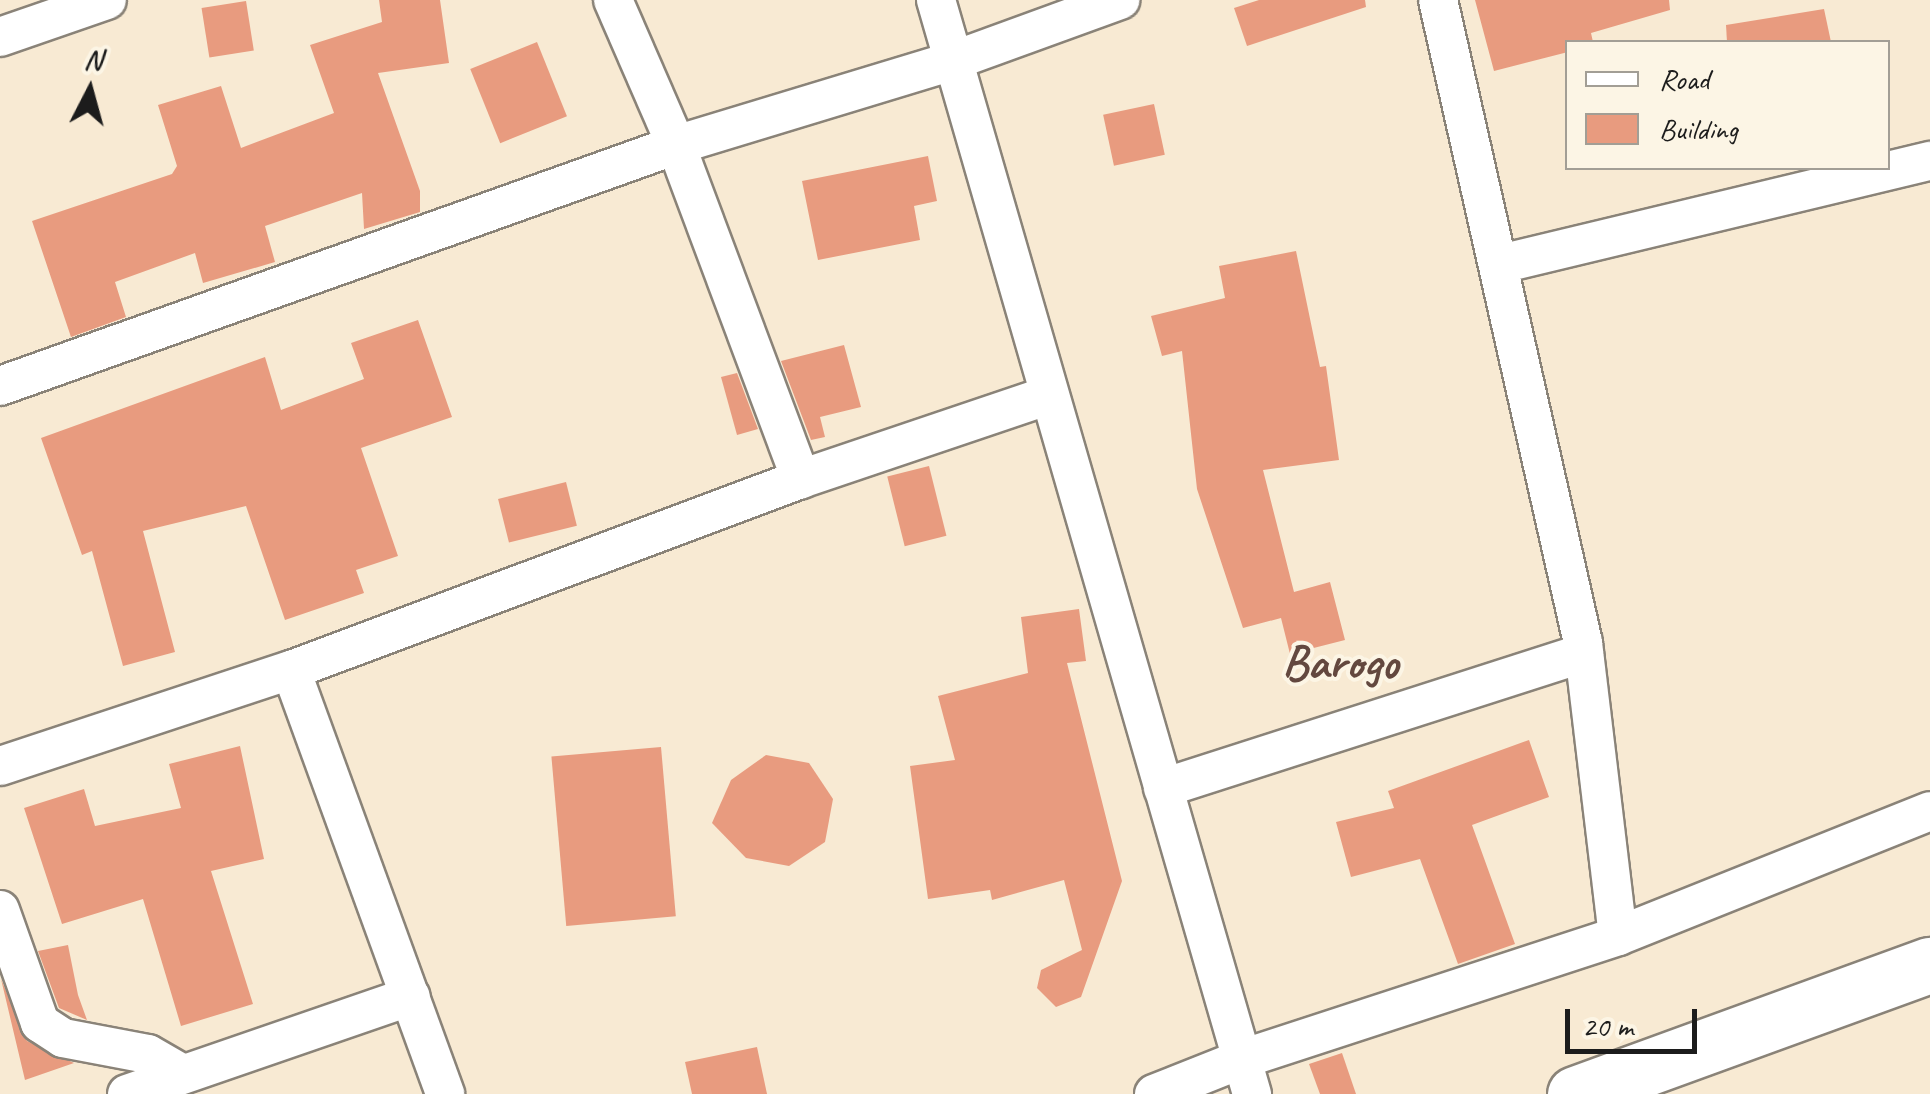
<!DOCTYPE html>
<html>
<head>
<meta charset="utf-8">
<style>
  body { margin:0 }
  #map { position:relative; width:1930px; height:1094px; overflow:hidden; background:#f8ead3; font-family:Caveat,sans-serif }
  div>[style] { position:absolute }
  .building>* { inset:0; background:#e89b7f; transform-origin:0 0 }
  .roads { filter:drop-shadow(2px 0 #8a8378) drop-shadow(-2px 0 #8a8378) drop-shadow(0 2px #8a8378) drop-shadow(0 -2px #8a8378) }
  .minor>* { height:38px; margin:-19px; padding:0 19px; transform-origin:19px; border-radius:19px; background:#fff }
  .trunk>* { height:55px; margin:-27.5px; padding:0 27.5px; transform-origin:27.5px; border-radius:27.5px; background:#fff }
  span { translate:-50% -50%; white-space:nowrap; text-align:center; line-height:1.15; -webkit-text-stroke:8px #fcf5e5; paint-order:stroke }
  .quarter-label { font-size:48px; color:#63483f; font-weight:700 }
  .legend { position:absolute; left:1565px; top:40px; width:325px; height:130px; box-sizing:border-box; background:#fcf5e5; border:2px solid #a29e95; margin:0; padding:12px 18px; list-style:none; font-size:30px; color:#1c1c1c }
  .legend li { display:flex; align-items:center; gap:20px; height:50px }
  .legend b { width:50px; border:2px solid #a29e95 }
  .north { position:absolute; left:40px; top:40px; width:100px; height:100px; -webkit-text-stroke:8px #fcf5e5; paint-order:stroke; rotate:6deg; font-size:28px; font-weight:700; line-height:40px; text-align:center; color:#1c1c1c }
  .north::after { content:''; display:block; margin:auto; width:35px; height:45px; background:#1c1c1c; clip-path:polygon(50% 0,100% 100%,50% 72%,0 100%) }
  .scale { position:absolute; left:1565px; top:1009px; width:132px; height:45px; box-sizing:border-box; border:5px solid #1c1c1c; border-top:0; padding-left:12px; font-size:30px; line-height:35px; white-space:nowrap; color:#1c1c1c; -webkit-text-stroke:8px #fcf5e5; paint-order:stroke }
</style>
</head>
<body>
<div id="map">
  <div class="building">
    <i style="clip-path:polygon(379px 0,440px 0,449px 63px,378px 73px,420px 191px,420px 212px,364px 229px,362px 193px,265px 226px,275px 262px,203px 283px,195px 253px,115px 282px,126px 317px,71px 337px,32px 221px,172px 174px,177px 166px,158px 105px,221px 86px,241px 148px,334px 113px,310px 45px,382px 22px)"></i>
    <i style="clip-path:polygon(1259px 0,1365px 0,1366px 7px,1247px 46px,1234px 8px)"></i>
    <i style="clip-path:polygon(1475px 0,1669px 0,1670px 10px,1591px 33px,1593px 42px,1568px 42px,1568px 52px,1494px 71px)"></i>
    <i style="left:246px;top:1px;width:50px;height:45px;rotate:81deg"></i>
    <i style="clip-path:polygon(1824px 9px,1831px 42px,1727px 42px,1726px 25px)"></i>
    <i style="left:537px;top:42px;width:80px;height:72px;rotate:68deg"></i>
    <i style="left:1154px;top:104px;width:52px;height:52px;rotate:78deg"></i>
    <i style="clip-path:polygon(928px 156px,937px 201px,914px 206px,920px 240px,818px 260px,802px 181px)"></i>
    <i style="clip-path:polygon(1296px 251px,1320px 367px,1326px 366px,1339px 460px,1263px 470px,1294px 592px,1330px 582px,1345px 640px,1290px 654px,1281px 618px,1243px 628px,1197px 489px,1182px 351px,1162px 356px,1151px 316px,1225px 298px,1219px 266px)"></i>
    <i style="clip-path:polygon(418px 320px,452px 417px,361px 448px,398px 556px,356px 570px,364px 593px,285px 620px,246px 506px,143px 531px,175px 652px,123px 666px,92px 551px,82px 555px,41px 438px,265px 357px,281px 410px,364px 379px,351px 343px)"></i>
    <i style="clip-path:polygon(844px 345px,861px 407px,820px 417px,825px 437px,811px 440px,781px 361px)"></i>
    <i style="clip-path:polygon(737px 373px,758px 429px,737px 435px,721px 377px)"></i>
    <i style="left:929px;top:466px;width:72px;height:43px;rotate:76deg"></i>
    <i style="left:566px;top:482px;width:45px;height:70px;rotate:76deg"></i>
    <i style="clip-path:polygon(1079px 609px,1086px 661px,1067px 663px,1122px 881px,1081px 997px,1056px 1007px,1037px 988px,1041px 970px,1082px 950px,1064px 880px,992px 900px,990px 890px,928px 899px,910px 766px,955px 760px,938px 696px,1028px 673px,1021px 617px)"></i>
    <i style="clip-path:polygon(1529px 740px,1549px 797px,1472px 825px,1515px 944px,1458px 964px,1420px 859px,1351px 877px,1336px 822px,1394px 808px,1388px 791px)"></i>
    <i style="clip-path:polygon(240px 746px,264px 859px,211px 871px,253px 1004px,181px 1026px,143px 899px,62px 924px,24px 808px,84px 789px,95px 826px,181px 808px,169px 764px)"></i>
    <i style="left:661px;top:747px;width:170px;height:110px;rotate:85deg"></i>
    <i style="clip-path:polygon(766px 755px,809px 763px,833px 799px,825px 842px,789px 866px,746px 858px,712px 823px,731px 780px)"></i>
    <i style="clip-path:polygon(68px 945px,78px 995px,87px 1020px,59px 1008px,38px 951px)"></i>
    <i style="clip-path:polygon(1px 979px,27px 1041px,74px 1063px,25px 1080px)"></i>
    <i style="clip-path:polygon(757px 1047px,767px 1094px,692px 1094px,685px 1062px)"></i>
    <i style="clip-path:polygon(1342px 1053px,1356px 1094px,1320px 1094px,1309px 1064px)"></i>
  </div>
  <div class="roads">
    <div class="minor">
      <i style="left:613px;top:0;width:158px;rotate:66.5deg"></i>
      <i style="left:676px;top:145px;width:357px;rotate:69.5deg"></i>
      <i style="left:936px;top:0;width:1139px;rotate:73.89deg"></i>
      <i style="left:1438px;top:0;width:659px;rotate:77.29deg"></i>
      <i style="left:1583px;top:643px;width:295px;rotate:83.2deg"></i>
      <i style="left:0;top:37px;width:113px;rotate:-19.1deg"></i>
      <i style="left:1500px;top:264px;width:442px;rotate:-13.5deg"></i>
      <i style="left:0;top:386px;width:718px;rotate:-19.62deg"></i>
      <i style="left:676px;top:145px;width:292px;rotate:-16.9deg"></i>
      <i style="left:955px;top:60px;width:176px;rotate:-20deg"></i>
      <i style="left:291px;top:670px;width:451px;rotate:70deg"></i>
      <i style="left:0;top:766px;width:306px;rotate:-18.3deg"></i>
      <i style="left:291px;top:670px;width:545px;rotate:-20.53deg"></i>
      <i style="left:801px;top:479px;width:262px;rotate:-18.7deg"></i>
      <i style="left:1163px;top:788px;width:442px;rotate:-17.8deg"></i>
      <i style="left:0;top:910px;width:120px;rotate:70.5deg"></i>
      <i style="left:40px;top:1023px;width:27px;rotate:33deg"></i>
      <i style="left:63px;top:1038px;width:86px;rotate:10.7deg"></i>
      <i style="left:148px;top:1054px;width:39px;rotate:30deg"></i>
      <i style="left:127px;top:1094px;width:300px;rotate:-19deg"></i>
      <i style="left:1154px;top:1094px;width:95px;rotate:-21.7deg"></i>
      <i style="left:1242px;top:1059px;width:396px;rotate:-18.1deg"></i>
      <i style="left:1618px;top:936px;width:336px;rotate:-21.8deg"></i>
    </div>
    <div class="trunk">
      <i style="left:1575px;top:1094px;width:378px;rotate:-20deg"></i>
    </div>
  </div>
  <div class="quarter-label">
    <span style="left:1340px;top:663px">Barogo</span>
  </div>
  <ul class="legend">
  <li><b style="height:12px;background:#fff"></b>Road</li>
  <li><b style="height:28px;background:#e89b7f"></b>Building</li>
  </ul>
  <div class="north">N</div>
  <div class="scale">20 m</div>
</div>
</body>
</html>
